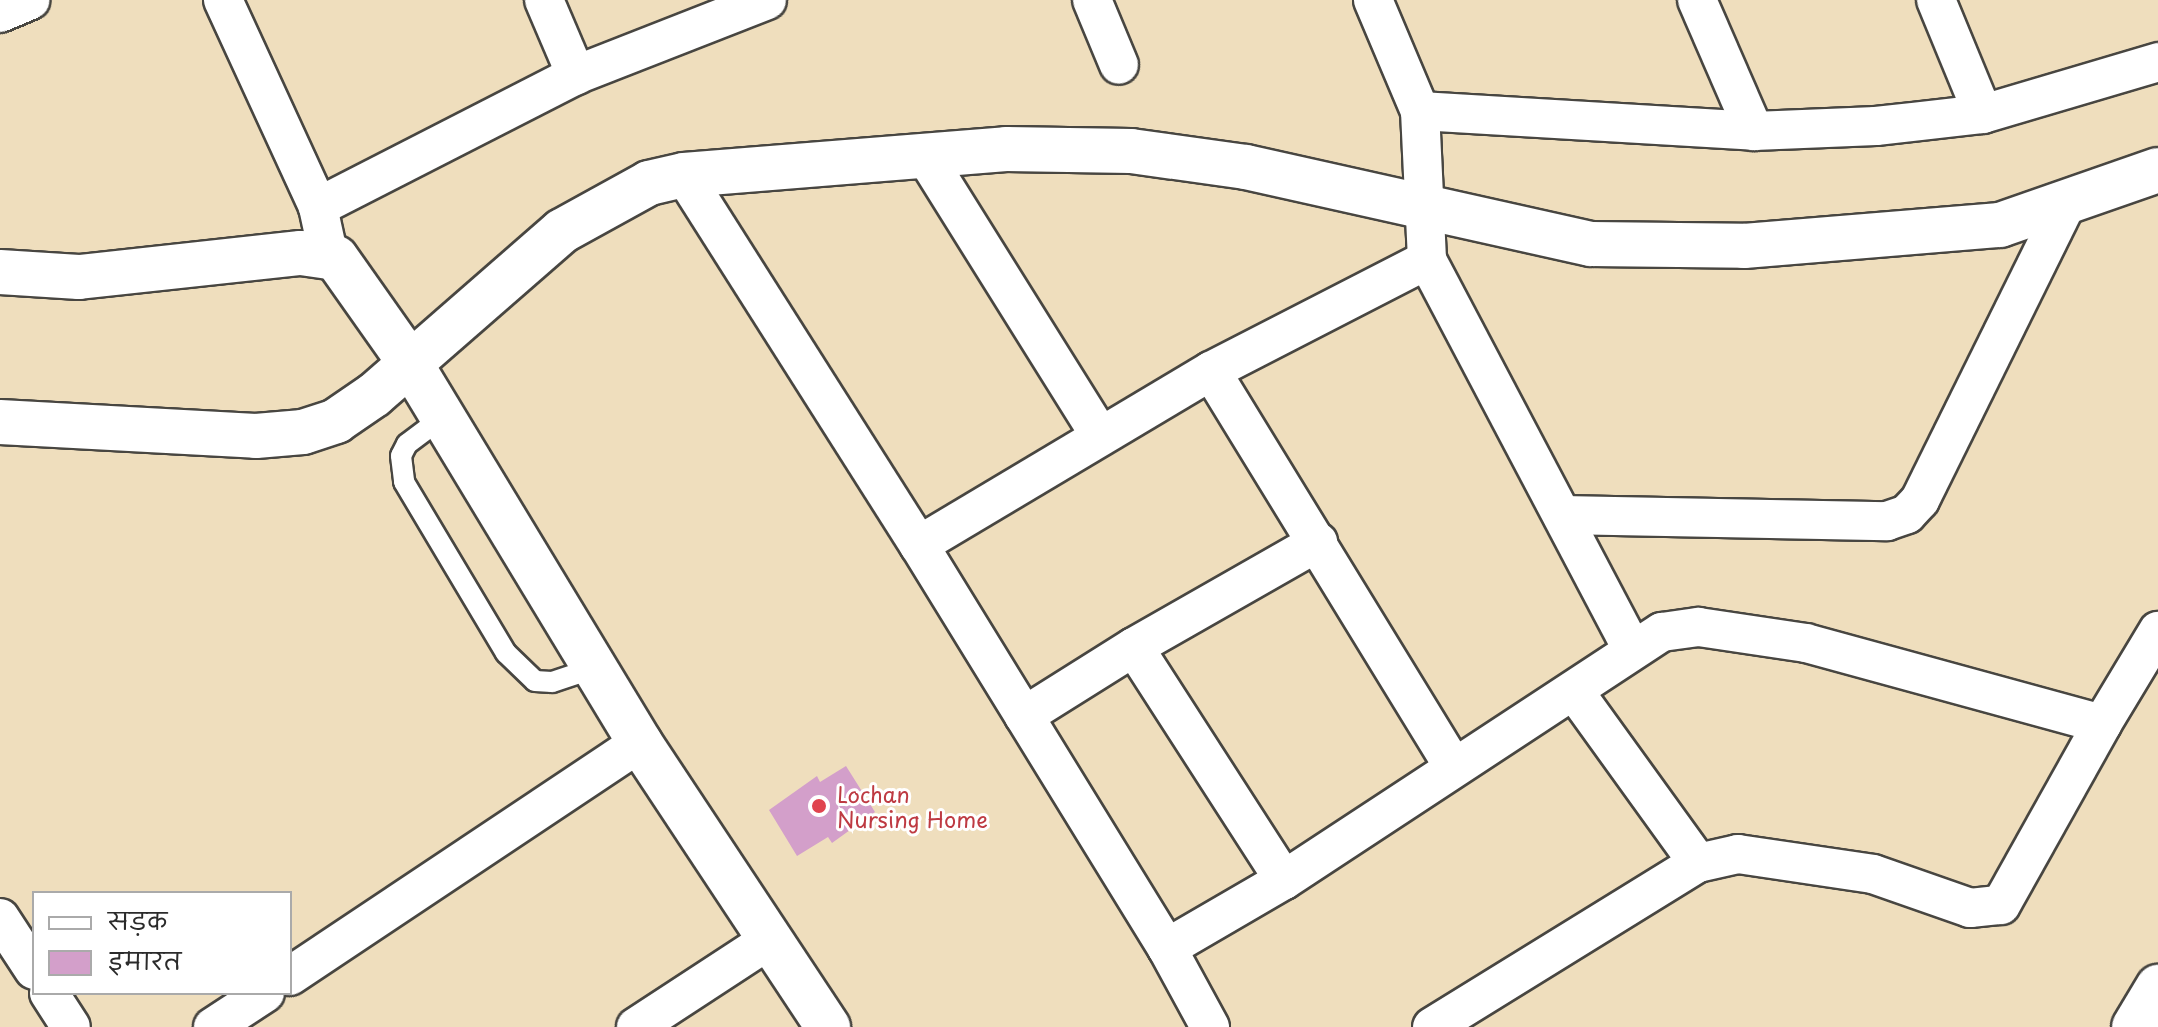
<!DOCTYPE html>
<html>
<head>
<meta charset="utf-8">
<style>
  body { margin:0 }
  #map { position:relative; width:2158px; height:1027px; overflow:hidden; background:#efdebd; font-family:"Playpen Sans","Playpen Sans Deva",sans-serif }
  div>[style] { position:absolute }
  .building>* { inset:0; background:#d39fca }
  .roads { filter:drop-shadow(2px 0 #484641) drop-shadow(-2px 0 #484641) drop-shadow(0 2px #484641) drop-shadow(0 -2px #484641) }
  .lane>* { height:20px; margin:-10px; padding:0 10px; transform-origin:10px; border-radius:10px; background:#fff }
  .street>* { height:38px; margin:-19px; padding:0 19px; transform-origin:19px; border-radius:19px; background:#fff }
  .secondary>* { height:44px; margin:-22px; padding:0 22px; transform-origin:22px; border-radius:22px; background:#fff }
  .dots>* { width:22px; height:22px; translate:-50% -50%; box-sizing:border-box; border:4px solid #fff; border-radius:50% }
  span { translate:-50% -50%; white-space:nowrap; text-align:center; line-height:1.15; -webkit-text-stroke:6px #fff; paint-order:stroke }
  .health-label { font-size:22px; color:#be3a42 }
  .left { translate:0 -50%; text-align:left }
  .legend { position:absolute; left:32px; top:891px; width:260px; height:104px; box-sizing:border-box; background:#fff; border:2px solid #aaa; margin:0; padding:10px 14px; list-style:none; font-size:24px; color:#2b2b2b }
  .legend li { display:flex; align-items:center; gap:16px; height:40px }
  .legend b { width:40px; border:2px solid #aaa }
</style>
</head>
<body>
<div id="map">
  <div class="building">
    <i style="clip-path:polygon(846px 766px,875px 812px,832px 843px,828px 837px,797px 856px,769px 810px,817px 776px,820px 782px)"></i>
  </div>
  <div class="roads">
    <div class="lane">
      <i style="left:443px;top:417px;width:45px;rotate:143.1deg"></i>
      <i style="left:407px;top:444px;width:13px;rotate:117deg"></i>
      <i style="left:401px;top:456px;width:26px;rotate:83deg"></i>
      <i style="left:404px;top:482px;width:199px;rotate:59.2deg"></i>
      <i style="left:506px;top:653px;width:40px;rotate:44deg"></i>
      <i style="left:535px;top:681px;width:17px;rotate:3deg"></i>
      <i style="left:552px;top:682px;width:44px;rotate:-18.4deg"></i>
    </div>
    <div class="street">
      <i style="left:223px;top:0;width:228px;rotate:65.3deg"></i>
      <i style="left:318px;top:207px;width:47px;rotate:77.7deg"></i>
      <i style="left:544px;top:0;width:82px;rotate:66.9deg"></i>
      <i style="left:1092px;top:0;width:70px;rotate:67.4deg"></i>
      <i style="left:1373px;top:0;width:121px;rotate:67.1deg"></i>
      <i style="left:1420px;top:111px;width:149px;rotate:87.3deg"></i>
      <i style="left:1427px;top:260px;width:439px;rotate:62.2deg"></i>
      <i style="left:1697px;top:0;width:143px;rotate:66.5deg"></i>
      <i style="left:1936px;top:0;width:123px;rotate:67.6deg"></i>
      <i style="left:0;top:13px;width:33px;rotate:-23deg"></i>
      <i style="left:1420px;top:111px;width:335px;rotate:3.4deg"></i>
      <i style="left:1754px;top:131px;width:122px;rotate:-2.3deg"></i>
      <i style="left:1876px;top:126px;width:108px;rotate:-6.4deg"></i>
      <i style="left:1983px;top:114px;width:183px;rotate:-16.5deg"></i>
      <i style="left:924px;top:154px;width:332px;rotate:58deg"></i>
      <i style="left:684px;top:175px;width:438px;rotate:57.6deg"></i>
      <i style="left:919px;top:545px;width:340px;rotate:-30.8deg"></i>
      <i style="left:1211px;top:371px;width:243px;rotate:-27.2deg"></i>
      <i style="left:318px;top:207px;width:290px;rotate:-27.1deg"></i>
      <i style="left:576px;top:75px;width:205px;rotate:-21.4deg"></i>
      <i style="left:1211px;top:371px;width:463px;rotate:58.5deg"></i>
      <i style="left:1562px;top:515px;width:325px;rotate:1.1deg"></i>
      <i style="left:1887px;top:521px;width:21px;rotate:-19deg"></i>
      <i style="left:1907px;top:514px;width:19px;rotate:-47deg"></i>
      <i style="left:1920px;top:500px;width:335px;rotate:-63.7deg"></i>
      <i style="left:919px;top:545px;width:473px;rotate:58.4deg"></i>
      <i style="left:1167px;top:948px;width:90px;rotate:61.4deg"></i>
      <i style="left:1574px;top:691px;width:212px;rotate:54.2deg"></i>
      <i style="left:1024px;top:716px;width:130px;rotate:-32.1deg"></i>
      <i style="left:1284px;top:880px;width:277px;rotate:-122.8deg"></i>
      <i style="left:1134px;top:647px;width:212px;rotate:-29.7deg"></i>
      <i style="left:0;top:918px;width:62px;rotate:56.8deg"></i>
      <i style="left:1167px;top:948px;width:135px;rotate:-30.2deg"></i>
      <i style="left:1284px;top:880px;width:452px;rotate:-33.3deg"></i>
      <i style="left:1662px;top:632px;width:37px;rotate:-8deg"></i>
      <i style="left:1699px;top:627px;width:108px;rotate:8.5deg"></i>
      <i style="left:1806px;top:643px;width:307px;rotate:15.3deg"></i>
      <i style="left:2102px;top:724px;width:109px;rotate:-58.9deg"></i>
      <i style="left:290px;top:976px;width:420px;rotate:-33.7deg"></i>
      <i style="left:49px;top:993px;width:40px;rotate:57.1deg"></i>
      <i style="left:213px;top:1027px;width:62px;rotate:-33.2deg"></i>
      <i style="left:636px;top:1027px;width:159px;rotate:-33.2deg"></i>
      <i style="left:1432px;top:1027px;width:312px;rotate:-31.7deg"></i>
      <i style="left:1698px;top:863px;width:41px;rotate:-12.7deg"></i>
      <i style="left:1738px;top:854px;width:136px;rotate:8.4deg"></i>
      <i style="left:1873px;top:874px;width:103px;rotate:19.3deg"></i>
      <i style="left:1970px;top:908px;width:31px;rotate:-6deg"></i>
      <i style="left:2001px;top:905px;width:207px;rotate:-60.8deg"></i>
    </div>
    <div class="secondary">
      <i style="left:0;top:272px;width:79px;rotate:3.6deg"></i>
      <i style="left:79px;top:277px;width:223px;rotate:-6.2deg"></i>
      <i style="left:301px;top:253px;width:35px;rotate:8deg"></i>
      <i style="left:336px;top:258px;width:128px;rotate:54.8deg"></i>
      <i style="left:410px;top:363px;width:444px;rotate:58.8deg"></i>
      <i style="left:640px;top:743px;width:341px;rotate:56.5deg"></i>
      <i style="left:0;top:422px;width:256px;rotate:3.1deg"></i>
      <i style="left:256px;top:436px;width:47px;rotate:-4.9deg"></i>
      <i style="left:303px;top:432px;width:35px;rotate:-18deg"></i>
      <i style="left:336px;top:421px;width:46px;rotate:-34.4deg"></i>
      <i style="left:374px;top:395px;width:249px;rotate:-41.1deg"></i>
      <i style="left:562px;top:231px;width:99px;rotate:-28.9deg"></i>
      <i style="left:649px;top:183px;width:36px;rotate:-13deg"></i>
      <i style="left:684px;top:175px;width:323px;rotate:-4.6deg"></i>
      <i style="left:1006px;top:149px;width:125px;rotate:0.9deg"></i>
      <i style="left:1131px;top:151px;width:116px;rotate:7.9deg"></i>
      <i style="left:1246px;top:167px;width:353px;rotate:12.6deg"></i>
      <i style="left:1591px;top:244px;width:153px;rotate:0.7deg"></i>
      <i style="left:1744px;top:246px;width:257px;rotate:-4.7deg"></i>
      <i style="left:2000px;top:225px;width:167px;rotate:-19.2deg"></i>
      <i style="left:2134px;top:1027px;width:47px;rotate:-59deg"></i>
    </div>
  </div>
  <div class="dots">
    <i style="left:819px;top:806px;background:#e0444e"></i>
  </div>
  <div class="health-label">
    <span class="left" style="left:837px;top:806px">Lochan<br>Nursing Home</span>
  </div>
  <ul class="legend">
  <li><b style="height:10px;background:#fff"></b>सड़क</li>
  <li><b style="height:22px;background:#d39fca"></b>इमारत</li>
  </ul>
</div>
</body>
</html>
